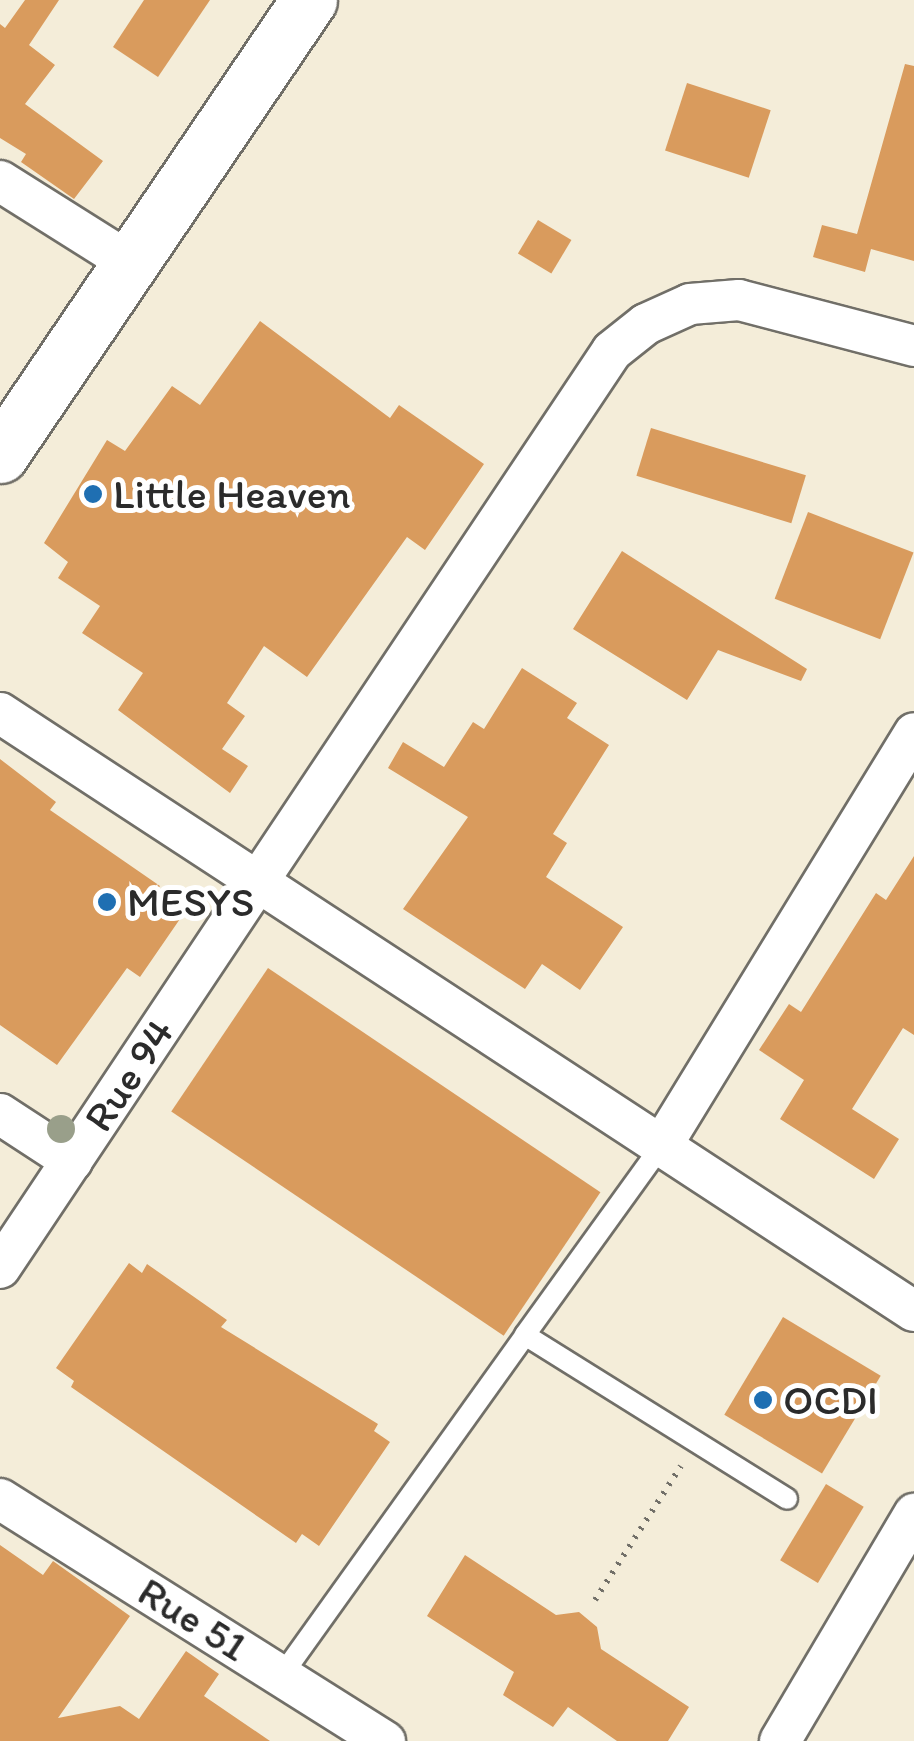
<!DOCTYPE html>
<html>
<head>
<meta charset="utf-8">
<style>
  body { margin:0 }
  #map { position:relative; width:914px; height:1741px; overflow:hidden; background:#f4edd9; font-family:Itim,sans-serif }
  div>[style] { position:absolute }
  .building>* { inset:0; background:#d99b5d; transform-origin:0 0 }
  .path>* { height:6px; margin-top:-3px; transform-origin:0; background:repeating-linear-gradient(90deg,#716f68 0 2.5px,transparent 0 10.5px) }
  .roads { filter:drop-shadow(2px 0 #716f68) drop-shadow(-2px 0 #716f68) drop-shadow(0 2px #716f68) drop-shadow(0 -2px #716f68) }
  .service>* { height:20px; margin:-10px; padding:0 10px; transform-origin:10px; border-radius:10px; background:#fff }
  .minor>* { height:40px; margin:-20px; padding:0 20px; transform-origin:20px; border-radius:20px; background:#fff }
  .secondary>* { height:55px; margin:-27.5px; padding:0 27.5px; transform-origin:27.5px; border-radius:27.5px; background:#fff }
  .trees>* { width:28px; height:28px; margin:-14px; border-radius:50%; background:#999f8a }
  .dots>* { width:28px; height:28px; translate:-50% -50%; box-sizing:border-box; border:5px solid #fff; border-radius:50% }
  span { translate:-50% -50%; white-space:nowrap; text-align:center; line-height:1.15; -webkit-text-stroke:10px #fff; paint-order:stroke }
  .poi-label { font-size:42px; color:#2b2b2b }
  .left { translate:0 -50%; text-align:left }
  .street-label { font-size:42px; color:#2b2b2b }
</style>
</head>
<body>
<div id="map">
  <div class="building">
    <i style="clip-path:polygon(25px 0,59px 0,29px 45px,55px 65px,25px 104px,103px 161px,74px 199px,21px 162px,26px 154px,0 138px,0 24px,5px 28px)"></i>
    <i style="clip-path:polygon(144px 0,210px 0,158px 77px,113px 47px)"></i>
    <i style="clip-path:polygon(905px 64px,914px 66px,914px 261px,871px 249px,865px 272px,813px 257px,822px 225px,857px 234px)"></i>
    <i style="left:687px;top:83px;width:88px;height:71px;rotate:18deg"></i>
    <i style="left:538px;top:220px;width:39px;height:39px;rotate:31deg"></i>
    <i style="clip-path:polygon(260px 321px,390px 418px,399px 405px,484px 464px,425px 550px,407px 537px,307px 677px,264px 646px,227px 703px,245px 716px,222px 749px,248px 766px,230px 793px,118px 710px,143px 673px,82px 633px,100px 606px,58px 578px,68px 562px,44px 543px,107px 440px,125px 451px,172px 386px,200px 405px)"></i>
    <i style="left:651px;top:428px;width:162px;height:50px;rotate:17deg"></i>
    <i style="left:808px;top:512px;width:113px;height:93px;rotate:21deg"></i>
    <i style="clip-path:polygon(622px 551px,807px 669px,801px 681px,718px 650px,687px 700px,573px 629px)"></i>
    <i style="clip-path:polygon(522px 668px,577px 703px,567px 718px,609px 745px,553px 834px,567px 843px,546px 877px,623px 927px,580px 990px,542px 964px,525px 989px,403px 909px,468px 817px,388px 768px,403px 742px,444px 767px,473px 722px,484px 729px)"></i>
    <i style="clip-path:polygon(0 759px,56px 802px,50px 810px,160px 886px,153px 896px,182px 916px,140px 977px,127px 968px,57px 1065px,0 1025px)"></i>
    <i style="clip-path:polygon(914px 856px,914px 1035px,903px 1028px,852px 1109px,899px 1139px,874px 1179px,780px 1119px,804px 1080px,759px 1050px,789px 1004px,801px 1012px,876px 893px,886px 900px)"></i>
    <i style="left:268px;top:968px;width:401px;height:173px;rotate:34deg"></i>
    <i style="clip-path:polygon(129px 1263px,142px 1273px,147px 1264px,227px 1320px,221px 1327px,378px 1424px,374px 1431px,390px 1442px,319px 1546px,302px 1534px,296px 1543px,71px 1387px,74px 1381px,56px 1368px)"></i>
    <i style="left:783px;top:1317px;width:114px;height:114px;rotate:31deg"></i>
    <i style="left:826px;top:1484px;width:44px;height:89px;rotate:31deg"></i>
    <i style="clip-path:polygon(0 1545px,43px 1575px,53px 1561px,130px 1616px,58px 1718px,120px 1706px,139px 1719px,186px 1651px,219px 1674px,204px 1696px,270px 1741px,0 1741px)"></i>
    <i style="clip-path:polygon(465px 1555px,556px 1615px,579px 1612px,597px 1627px,601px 1649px,689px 1707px,668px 1741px,617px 1741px,568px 1707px,553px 1727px,503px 1695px,514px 1672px,427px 1616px)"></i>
  </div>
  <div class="path">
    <i style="left:595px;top:1600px;width:159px;rotate:-57.3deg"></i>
  </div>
  <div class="roads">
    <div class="service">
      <i style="left:662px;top:1145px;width:234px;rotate:125.8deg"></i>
      <i style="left:525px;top:1335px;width:309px;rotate:32deg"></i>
      <i style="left:282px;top:1675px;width:418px;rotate:-54.4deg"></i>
    </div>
    <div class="minor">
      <i style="left:0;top:181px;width:156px;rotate:32.2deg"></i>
      <i style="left:0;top:713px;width:1092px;rotate:33.2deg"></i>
      <i style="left:0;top:1114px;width:86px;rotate:33.1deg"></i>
      <i style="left:662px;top:1145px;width:483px;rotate:-58.5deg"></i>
      <i style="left:0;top:1268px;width:1102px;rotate:-56.28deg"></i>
      <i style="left:612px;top:351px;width:43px;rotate:-38.5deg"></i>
      <i style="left:646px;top:324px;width:48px;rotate:-24.4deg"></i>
      <i style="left:690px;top:304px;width:49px;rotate:-4.7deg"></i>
      <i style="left:739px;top:300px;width:181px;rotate:14.7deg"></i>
      <i style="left:0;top:1499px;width:455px;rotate:32.2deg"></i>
      <i style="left:780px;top:1741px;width:264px;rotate:-59.4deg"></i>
    </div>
    <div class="secondary">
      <i style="left:0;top:455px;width:550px;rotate:-55.82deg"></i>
    </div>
  </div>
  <div class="trees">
    <i style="left:61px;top:1129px"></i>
  </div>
  <div class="dots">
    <i style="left:93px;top:494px;background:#1f6fb2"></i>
    <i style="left:107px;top:902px;background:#1f6fb2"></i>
    <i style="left:763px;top:1400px;background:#1f6fb2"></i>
  </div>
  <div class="poi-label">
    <span class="left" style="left:113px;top:494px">Little Heaven</span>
    <span class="left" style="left:127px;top:902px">MESYS</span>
    <span class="left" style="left:783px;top:1400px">OCDI</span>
  </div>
  <div class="street-label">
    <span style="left:129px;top:1075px;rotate:-56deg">Rue 94</span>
    <span style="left:193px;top:1619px;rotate:32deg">Rue 51</span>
  </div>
</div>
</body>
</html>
